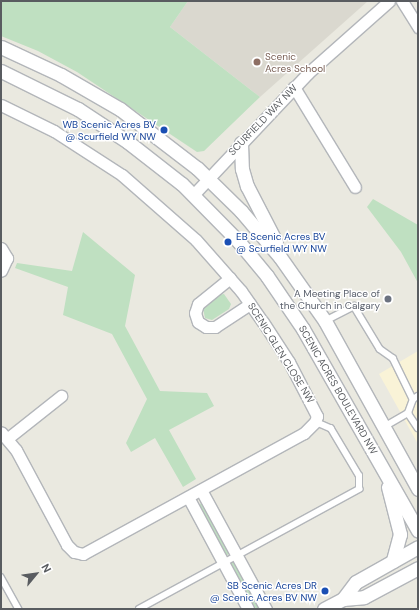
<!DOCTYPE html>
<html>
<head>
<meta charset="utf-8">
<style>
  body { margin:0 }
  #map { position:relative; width:419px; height:610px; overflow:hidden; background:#eae9e0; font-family:"DM Sans",sans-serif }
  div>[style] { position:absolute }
  .commercial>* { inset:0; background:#f9f3d7 }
  .education>* { inset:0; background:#dad8cf }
  .green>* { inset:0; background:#bfe0c1; transform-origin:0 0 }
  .roads { filter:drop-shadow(1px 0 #b3b6ba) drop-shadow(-1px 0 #b3b6ba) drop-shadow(0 1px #b3b6ba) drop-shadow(0 -1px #b3b6ba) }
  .service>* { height:5.5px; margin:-2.75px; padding:0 2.75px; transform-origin:2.75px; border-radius:2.75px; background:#fff }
  .minor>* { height:11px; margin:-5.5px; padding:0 5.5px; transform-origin:5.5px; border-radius:5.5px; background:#fff }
  .tertiary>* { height:13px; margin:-6.5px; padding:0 6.5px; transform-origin:6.5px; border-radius:6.5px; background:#fff }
  .dots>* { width:11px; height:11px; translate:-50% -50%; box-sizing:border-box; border:2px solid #fff; border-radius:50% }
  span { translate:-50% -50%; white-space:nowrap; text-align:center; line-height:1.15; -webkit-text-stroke:3px #fff; paint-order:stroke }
  .education-label { font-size:10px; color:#785e54 }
  .left { translate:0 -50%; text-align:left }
  .street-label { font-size:10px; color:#595c60 }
  .transit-label { font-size:10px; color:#164399 }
  .right { translate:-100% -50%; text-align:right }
  .worship-label { font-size:10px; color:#5b616d }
  .frame { position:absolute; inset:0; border:2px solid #595c60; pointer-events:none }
  .north { position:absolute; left:16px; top:554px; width:40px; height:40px; -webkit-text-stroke:3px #fff; paint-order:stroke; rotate:61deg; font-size:11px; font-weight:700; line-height:16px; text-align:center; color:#595c60 }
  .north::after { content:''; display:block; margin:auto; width:14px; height:18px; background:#595c60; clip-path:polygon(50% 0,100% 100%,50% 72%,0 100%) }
</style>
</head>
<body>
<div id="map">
  <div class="commercial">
    <i style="clip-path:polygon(418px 351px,418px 444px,379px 374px)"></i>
  </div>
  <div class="education">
    <i style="clip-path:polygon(188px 1px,368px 1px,260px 97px,170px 27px)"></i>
  </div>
  <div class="green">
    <i style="clip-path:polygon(1px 1px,188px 1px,170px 27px,260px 97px,204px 151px,197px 152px,77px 72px,38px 51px,1px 36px)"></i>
    <i style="clip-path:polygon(373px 199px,418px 225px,418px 283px,401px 252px,367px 207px)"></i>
    <i style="clip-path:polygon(83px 232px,135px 275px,125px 326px,160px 391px,207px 393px,214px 406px,169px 430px,196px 479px,183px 487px,155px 438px,131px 452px,126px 443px,147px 399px,112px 334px,63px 315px,68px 287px,15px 268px,17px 263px,72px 271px)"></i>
    <i style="clip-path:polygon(224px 294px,231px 304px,229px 309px,212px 320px,205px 318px,203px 308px,219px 295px)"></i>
    <i style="clip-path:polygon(201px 503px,230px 553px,226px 556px,199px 506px)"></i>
    <i style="left:234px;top:561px;width:55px;height:4px;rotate:61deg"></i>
  </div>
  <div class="roads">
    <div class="service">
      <i style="left:325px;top:321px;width:33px;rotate:-27deg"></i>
      <i style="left:354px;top:306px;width:50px;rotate:58.8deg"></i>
      <i style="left:380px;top:349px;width:16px;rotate:35deg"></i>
      <i style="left:393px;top:358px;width:46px;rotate:64deg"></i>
      <i style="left:408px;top:413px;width:18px;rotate:56deg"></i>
      <i style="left:384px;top:427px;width:28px;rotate:-30deg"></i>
      <i style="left:408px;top:413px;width:15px;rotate:-70deg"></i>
      <i style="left:413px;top:399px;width:6px;rotate:-31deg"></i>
      <i style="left:1px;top:577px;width:37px;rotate:61deg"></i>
      <i style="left:139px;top:609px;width:251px;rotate:-28.6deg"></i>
      <i style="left:359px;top:489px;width:13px;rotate:-90deg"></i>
      <i style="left:359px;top:476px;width:55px;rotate:-120.8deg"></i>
      <i style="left:331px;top:429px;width:17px;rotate:-156deg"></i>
    </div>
    <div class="minor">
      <i style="left:402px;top:1px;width:31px;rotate:58deg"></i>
      <i style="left:294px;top:87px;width:117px;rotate:58.6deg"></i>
      <i style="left:1px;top:105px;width:59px;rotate:26.1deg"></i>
      <i style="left:54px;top:131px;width:81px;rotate:32.9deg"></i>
      <i style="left:122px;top:175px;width:98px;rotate:41.3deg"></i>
      <i style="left:196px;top:240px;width:68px;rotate:48.6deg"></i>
      <i style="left:241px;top:291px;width:38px;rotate:55deg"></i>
      <i style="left:263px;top:322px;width:48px;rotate:57deg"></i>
      <i style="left:289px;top:362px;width:61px;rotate:62.6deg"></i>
      <i style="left:317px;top:416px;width:6px;rotate:108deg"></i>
      <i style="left:315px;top:422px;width:16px;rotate:135deg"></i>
      <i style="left:304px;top:433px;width:252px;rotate:151.3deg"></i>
      <i style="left:83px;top:554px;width:9px;rotate:-167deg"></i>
      <i style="left:74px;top:552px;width:10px;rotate:-135deg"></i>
      <i style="left:67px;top:545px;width:108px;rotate:-118.2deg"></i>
      <i style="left:16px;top:450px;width:23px;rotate:-130deg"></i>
      <i style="left:194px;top:194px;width:166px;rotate:-46.7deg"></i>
      <i style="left:308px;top:73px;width:108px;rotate:-41.6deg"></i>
      <i style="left:1px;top:248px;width:12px;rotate:59deg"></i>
      <i style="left:7px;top:258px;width:14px;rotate:115deg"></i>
      <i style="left:230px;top:278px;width:41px;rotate:140.9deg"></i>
      <i style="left:198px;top:304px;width:9px;rotate:108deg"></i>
      <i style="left:195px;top:313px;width:9px;rotate:72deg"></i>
      <i style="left:198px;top:322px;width:9px;rotate:32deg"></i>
      <i style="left:206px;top:327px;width:9px"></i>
      <i style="left:215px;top:327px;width:42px;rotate:-33.3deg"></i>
      <i style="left:8px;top:438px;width:68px;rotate:-38.4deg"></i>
      <i style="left:201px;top:490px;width:136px;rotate:61.4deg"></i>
      <i style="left:188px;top:497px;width:127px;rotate:61.8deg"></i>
    </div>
    <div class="tertiary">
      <i style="left:1px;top:47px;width:66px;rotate:25deg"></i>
      <i style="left:61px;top:75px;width:68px;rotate:30deg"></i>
      <i style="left:120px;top:109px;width:97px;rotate:37.5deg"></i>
      <i style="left:197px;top:168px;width:62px;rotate:44.3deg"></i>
      <i style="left:241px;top:211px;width:60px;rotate:49.7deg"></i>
      <i style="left:280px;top:257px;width:78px;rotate:54.9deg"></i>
      <i style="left:325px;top:321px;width:192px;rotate:61deg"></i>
      <i style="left:1px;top:71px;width:86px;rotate:26.3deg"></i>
      <i style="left:78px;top:109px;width:60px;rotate:33.4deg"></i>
      <i style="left:128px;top:142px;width:68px;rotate:37.9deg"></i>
      <i style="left:182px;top:184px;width:81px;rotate:45.5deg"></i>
      <i style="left:239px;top:242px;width:44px;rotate:50.5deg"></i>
      <i style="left:267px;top:276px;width:64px;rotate:55.8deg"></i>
      <i style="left:303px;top:329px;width:232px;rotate:60.3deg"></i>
      <i style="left:241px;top:143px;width:26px;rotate:88deg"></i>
      <i style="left:242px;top:169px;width:18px;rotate:74deg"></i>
      <i style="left:247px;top:186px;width:63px;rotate:62.6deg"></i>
      <i style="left:388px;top:487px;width:49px;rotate:75.7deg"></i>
      <i style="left:400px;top:534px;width:28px;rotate:105deg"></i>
      <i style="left:343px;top:599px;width:21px;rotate:-53deg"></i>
      <i style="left:356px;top:582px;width:71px;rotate:-29.4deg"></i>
      <i style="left:324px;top:609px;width:21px;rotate:-28deg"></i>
      <i style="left:343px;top:599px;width:21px;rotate:-5deg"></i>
      <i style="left:364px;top:597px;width:61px;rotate:-28.2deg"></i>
    </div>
  </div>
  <div class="dots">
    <i style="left:257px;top:62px;background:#8d6e63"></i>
    <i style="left:164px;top:130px;background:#1a4fb4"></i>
    <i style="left:228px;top:242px;background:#1a4fb4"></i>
    <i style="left:388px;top:299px;background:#6b7280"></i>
    <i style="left:325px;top:591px;background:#1a4fb4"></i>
  </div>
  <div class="education-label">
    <span class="left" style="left:265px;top:62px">Scenic<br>Acres School</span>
  </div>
  <div class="street-label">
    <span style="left:263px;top:120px;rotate:-46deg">SCURFIELD WAY NW</span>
    <span style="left:281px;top:353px;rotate:58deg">SCENIC GLEN CLOSE NW</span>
    <span style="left:338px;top:390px;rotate:60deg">SCENIC ACRES BOULEVARD NW</span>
  </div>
  <div class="transit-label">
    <span class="right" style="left:156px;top:130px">WB Scenic Acres BV<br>@ Scurfield WY NW</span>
    <span class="left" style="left:236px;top:242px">EB Scenic Acres BV<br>@ Scurfield WY NW</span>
    <span class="right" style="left:317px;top:591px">SB Scenic Acres DR<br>@ Scenic Acres BV NW</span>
  </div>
  <div class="worship-label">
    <span class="right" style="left:380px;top:299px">A Meeting Place of<br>the Church in Calgary</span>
  </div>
  <div class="frame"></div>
  <div class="north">N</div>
</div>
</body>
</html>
